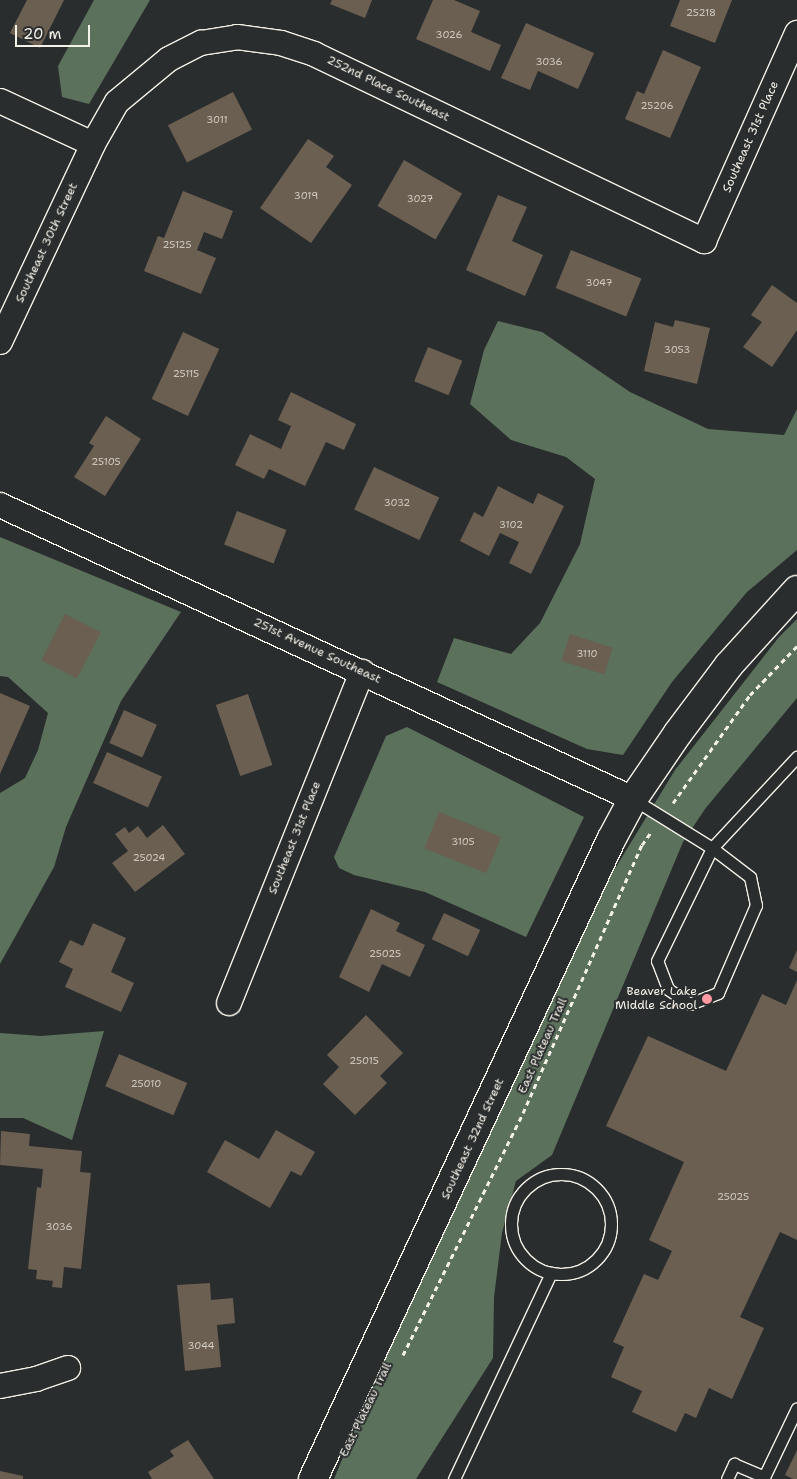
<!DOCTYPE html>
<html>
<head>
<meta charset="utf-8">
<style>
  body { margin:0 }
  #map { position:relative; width:797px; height:1479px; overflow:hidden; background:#2a2d2e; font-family:"Shantell Sans",sans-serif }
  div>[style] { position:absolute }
  .green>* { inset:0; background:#5b715c }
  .building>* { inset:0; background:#6b5f52; transform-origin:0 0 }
  .path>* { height:3px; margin-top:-1.5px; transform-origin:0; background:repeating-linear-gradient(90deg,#f4f1e8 0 5px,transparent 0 9px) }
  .roads { filter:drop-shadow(1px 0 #f4f1e8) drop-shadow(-1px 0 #f4f1e8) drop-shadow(0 1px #f4f1e8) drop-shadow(0 -1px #f4f1e8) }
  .service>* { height:11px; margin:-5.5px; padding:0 5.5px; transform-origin:5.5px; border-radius:5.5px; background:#2a2d2e }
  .service>.ring { margin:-5.5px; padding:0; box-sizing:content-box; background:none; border:11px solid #2a2d2e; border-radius:50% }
  .minor>* { height:24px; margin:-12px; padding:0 12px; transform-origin:12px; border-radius:12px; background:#2a2d2e }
  .tertiary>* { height:28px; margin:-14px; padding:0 14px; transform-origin:14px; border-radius:14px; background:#2a2d2e }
  .dots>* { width:14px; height:14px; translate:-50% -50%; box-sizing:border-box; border:2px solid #2a2d2e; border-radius:50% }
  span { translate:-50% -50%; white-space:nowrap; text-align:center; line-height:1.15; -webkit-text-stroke:4px #2a2d2e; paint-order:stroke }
  .number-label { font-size:10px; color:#d2ccc2 }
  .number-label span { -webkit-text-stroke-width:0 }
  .street-label { font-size:12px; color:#f4f1e8 }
  .poi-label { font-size:12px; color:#f4f1e8 }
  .right { translate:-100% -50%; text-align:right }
  .scale { position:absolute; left:15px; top:25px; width:75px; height:22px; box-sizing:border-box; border:2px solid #f4f1e8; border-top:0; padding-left:6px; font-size:15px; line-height:18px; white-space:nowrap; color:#f4f1e8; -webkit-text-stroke:4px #2a2d2e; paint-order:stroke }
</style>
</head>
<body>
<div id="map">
  <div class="green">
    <i style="clip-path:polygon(94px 0,150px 0,89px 104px,62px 97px,58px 66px)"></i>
    <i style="clip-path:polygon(498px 321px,542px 332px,630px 392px,708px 429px,784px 435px,797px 409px,797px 550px,747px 592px,672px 682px,623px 755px,587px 749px,437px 682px,454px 638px,511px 654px,540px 623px,580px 544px,595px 479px,566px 457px,511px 440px,470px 404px,484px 350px)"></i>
    <i style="clip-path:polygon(0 537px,181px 612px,121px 701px,66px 827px,54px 867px,0 964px,0 793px,25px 778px,38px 750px,48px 713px,8px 677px,0 676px)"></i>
    <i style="clip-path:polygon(797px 619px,797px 698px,705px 809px,683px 842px,552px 1155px,516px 1181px,502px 1233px,494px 1297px,493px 1358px,416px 1479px,334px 1479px,384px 1358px,602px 890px,675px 770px,779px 637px)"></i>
    <i style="clip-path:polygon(407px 727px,584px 817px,526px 937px,425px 892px,354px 875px,339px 868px,334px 857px,386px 736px)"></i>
    <i style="clip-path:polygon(104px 1031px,72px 1140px,23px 1118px,0 1118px,0 1033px,41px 1036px)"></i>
  </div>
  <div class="building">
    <i style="clip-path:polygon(27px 0,64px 0,40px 48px,10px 33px)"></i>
    <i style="clip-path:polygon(332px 0,372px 0,365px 18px,330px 4px)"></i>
    <i style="clip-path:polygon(433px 0,454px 0,480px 11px,471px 32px,501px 45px,490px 71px,416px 39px)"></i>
    <i style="clip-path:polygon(680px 0,732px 0,715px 43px,670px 26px)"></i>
    <i style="clip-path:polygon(526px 23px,594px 53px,578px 89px,538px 71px,530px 90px,501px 78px)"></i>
    <i style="clip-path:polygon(663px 50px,701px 67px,670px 138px,625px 119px,637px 91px,644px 94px)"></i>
    <i style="left:233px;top:92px;width:42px;height:73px;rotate:63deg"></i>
    <i style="clip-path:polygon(308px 139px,334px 156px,326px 167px,352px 185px,311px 243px,260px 208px)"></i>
    <i style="left:404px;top:160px;width:67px;height:53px;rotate:30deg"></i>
    <i style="clip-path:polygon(183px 191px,233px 211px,222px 239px,204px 232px,197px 250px,216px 258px,201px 294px,144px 271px,158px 236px,164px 238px)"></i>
    <i style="clip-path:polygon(498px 195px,527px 207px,512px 241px,543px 255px,525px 296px,466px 270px)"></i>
    <i style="left:571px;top:250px;width:76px;height:41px;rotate:22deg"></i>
    <i style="clip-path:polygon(772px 285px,797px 303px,797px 330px,772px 367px,743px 347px,762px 322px,751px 315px)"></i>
    <i style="clip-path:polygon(675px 320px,710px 328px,697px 384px,644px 371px,655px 322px,673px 327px)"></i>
    <i style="left:183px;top:332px;width:40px;height:74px;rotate:25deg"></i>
    <i style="left:428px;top:347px;width:37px;height:37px;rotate:22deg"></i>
    <i style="clip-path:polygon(291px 392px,356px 424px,344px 450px,326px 442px,305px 486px,269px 469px,264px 479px,235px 465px,250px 434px,281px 449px,291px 426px,278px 420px)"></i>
    <i style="clip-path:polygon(106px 416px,141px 439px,105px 496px,74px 477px,94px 446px,89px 443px)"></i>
    <i style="left:374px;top:467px;width:72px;height:47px;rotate:25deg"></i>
    <i style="clip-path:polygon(498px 486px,533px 504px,538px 493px,564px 506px,531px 574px,509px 563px,519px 542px,500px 533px,489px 556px,460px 541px,474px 512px,483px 517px)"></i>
    <i style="left:237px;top:511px;width:53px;height:36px;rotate:21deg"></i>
    <i style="left:65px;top:614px;width:40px;height:52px;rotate:27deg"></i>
    <i style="left:570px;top:634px;width:45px;height:28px;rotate:18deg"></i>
    <i style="clip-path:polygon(0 693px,30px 706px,0 774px)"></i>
    <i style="left:248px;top:694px;width:75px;height:34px;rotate:71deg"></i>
    <i style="left:124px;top:710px;width:36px;height:36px;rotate:24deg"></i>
    <i style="left:107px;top:752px;width:60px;height:34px;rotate:24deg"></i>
    <i style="left:439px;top:812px;width:67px;height:39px;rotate:22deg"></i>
    <i style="clip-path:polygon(163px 825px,185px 854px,135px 892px,112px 863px,128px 851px,115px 834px,125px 827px,129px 833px,138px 826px,147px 838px)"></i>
    <i style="clip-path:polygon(371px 909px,400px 923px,396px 931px,425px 945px,410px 977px,382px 964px,369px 992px,339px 977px)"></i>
    <i style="left:444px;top:913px;width:40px;height:29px;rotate:25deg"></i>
    <i style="clip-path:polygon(93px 923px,126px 938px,111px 972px,134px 983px,121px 1012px,65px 987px,73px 969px,59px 962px,70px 940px,83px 946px)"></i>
    <i style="clip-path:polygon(797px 950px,797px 972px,789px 968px)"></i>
    <i style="clip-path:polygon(797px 980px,797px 1240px,780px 1232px,740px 1317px,764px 1328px,732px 1399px,709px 1388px,696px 1418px,685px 1413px,676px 1432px,632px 1412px,642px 1391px,611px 1377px,624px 1347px,613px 1342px,644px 1274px,658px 1280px,672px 1251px,649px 1240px,684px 1162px,606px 1126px,648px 1036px,726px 1071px,762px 994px,786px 1005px)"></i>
    <i style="clip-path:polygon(366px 1015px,403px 1053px,380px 1076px,387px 1083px,355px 1115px,323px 1084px,339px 1067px,327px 1055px)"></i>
    <i style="left:119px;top:1054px;width:74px;height:35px;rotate:23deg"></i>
    <i style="clip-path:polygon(276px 1130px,315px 1152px,301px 1176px,291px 1171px,270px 1208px,207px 1172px,225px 1140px,259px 1159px)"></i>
    <i style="clip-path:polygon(1px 1131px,30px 1134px,29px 1146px,82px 1151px,80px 1172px,91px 1173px,81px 1269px,64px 1267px,62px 1288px,52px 1287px,53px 1281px,36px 1279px,37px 1270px,28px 1269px,37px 1187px,41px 1188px,43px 1169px,0 1165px)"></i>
    <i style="clip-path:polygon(210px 1283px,211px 1300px,233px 1298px,235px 1323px,217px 1325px,221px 1367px,185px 1371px,177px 1285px)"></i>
    <i style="clip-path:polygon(188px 1440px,214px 1479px,152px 1479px,148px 1472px,174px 1456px,170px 1451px)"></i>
    <i style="clip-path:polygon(797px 1450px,797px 1479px,793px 1479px,785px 1475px)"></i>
    <i style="clip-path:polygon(0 1471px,23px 1476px,23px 1479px,0 1479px)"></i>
  </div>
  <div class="path">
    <i style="left:673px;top:803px;width:133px;rotate:-54.5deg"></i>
    <i style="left:750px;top:695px;width:68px;rotate:-46.2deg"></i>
    <i style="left:403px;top:1355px;width:270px;rotate:-63.6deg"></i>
    <i style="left:523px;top:1113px;width:293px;rotate:-66.1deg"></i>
    <i style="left:642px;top:845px;width:16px;rotate:-55deg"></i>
  </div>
  <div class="roads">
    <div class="service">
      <i style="left:633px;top:799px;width:93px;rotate:31.8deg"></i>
      <i style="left:712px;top:848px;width:48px;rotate:37.3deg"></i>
      <i style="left:750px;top:877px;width:29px;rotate:78deg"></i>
      <i style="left:756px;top:905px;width:96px;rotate:113.4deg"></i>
      <i style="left:718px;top:993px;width:30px;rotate:159deg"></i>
      <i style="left:690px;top:1004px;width:27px;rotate:-146deg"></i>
      <i style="left:668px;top:989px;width:30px;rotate:-111deg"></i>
      <i style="left:657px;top:961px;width:126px;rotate:-64deg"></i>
      <i style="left:712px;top:848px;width:125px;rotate:-47deg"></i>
      <i class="ring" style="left:511px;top:1174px;width:89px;height:89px"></i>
      <i style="left:454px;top:1479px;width:228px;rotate:-64.8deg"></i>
      <i style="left:727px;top:1479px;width:17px;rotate:-65deg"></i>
      <i style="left:734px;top:1464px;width:33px;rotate:23deg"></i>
      <i style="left:764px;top:1477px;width:76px;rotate:-64.4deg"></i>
    </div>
    <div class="minor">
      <i style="left:0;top:101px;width:102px;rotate:24.8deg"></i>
      <i style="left:0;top:342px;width:219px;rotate:-64.8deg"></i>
      <i style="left:93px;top:144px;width:48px;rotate:-60.3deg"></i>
      <i style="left:117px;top:102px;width:67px;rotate:-39.6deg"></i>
      <i style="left:169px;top:59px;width:36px;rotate:-27deg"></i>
      <i style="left:201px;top:43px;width:36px;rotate:-9deg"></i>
      <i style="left:237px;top:37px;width:44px;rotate:7.8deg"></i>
      <i style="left:281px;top:43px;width:35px;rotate:18deg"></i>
      <i style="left:314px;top:54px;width:433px;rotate:25.6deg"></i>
      <i style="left:704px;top:241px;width:228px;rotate:-65.9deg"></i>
      <i style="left:0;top:505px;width:698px;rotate:24.91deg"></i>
      <i style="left:229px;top:1003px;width:357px;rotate:-68.1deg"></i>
      <i style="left:0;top:1386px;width:37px;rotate:-11deg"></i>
      <i style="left:36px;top:1379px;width:34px;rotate:-19deg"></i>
    </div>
    <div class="tertiary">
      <i style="left:313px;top:1479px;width:705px;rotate:-65deg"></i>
      <i style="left:611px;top:840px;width:47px;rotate:-61.8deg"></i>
      <i style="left:633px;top:799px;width:80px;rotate:-55.7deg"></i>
      <i style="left:678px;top:733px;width:85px;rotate:-53.1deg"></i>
      <i style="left:729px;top:665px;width:101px;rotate:-47.8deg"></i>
    </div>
  </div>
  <div class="dots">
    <i style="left:707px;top:999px;background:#ff9aa2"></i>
  </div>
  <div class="number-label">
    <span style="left:701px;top:13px">25218</span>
    <span style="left:449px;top:35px">3026</span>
    <span style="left:549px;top:62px">3036</span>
    <span style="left:657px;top:106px">25206</span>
    <span style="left:217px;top:120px">3011</span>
    <span style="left:306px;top:196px">3019</span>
    <span style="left:420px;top:199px">3027</span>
    <span style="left:177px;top:245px">25125</span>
    <span style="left:599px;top:283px">3047</span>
    <span style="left:677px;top:350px">3053</span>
    <span style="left:186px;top:374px">25115</span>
    <span style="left:106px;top:462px">25105</span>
    <span style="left:397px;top:503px">3032</span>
    <span style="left:511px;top:525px">3102</span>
    <span style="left:587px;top:654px">3110</span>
    <span style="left:463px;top:842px">3105</span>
    <span style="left:149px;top:858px">25024</span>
    <span style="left:385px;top:954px">25025</span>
    <span style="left:364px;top:1061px">25015</span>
    <span style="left:146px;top:1084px">25010</span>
    <span style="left:733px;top:1197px">25025</span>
    <span style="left:59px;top:1227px">3036</span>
    <span style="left:201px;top:1346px">3044</span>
  </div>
  <div class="street-label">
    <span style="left:388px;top:89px;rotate:26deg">252nd Place Southeast</span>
    <span style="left:751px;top:137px;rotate:-66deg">Southeast 31st Place</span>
    <span style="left:47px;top:243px;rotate:-65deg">Southeast 30th Street</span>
    <span style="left:317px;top:651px;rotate:25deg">251st Avenue Southeast</span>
    <span style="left:295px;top:838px;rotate:-68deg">Southeast 31st Place</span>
    <span style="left:543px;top:1046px;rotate:-66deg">East Plateau Trail</span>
    <span style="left:473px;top:1139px;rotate:-65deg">Southeast 32nd Street</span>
    <span style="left:366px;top:1410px;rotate:-64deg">East Plateau Trail</span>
  </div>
  <div class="poi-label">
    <span class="right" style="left:697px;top:999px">Beaver Lake<br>Middle School</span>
  </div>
  <div class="scale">20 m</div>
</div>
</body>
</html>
